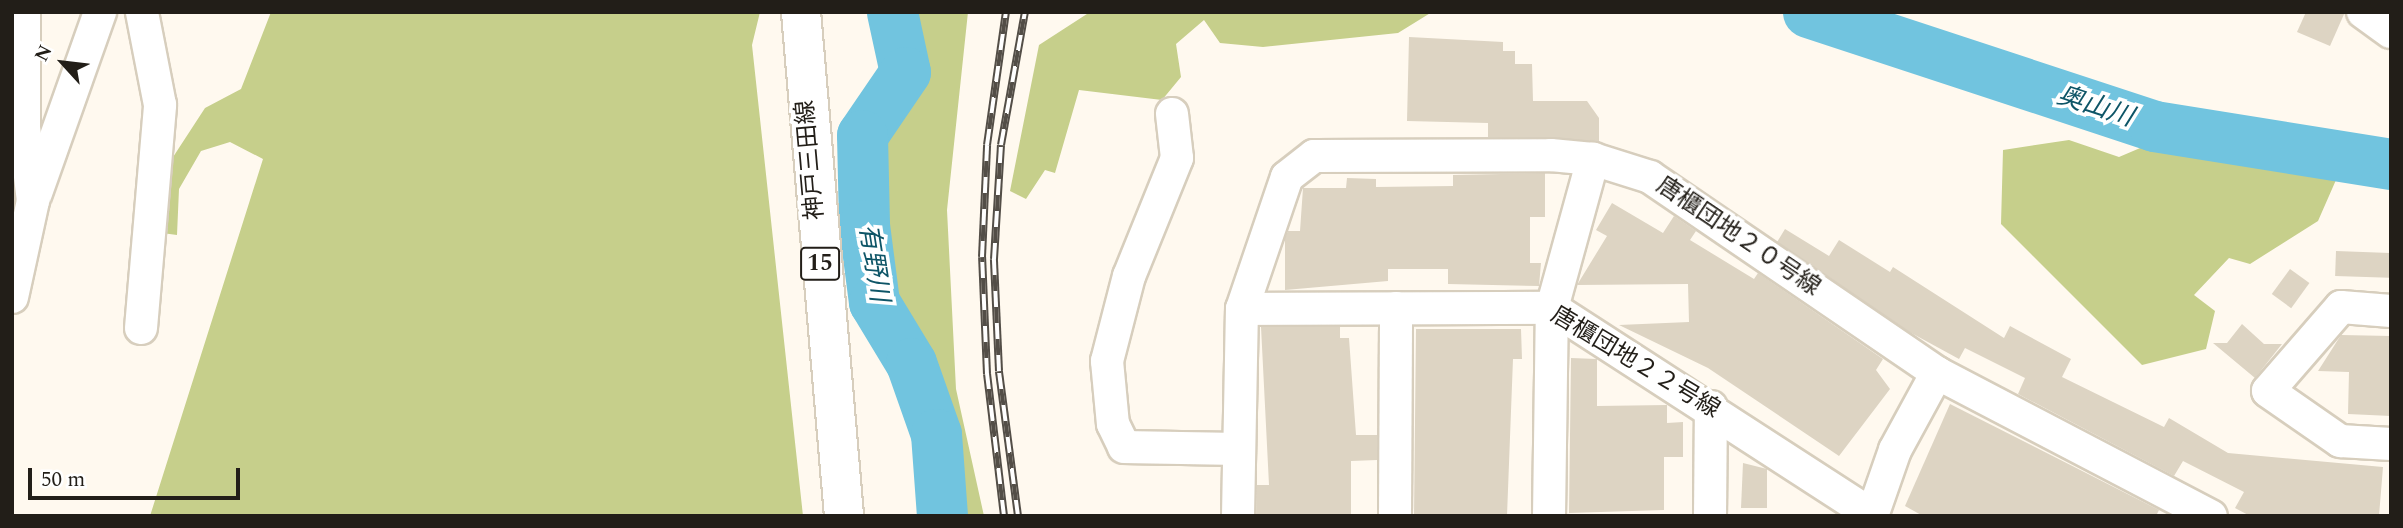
<!DOCTYPE html>
<html>
<head>
<meta charset="utf-8">
<style>
  body { margin:0 }
  #map { position:relative; width:2403px; height:528px; overflow:hidden; background:#fff9ef; font-family:Spectral,"Noto Sans JP",serif }
  div>[style] { position:absolute }
  .green>* { inset:0; background:#c6cf8b }
  .river>* { height:51px; margin:-25.5px; padding:0 25.5px; transform-origin:25.5px; border-radius:25.5px; background:#71c4df }
  .building>* { inset:0; background:#ddd4c3; transform-origin:0 0 }
  .roads { filter:drop-shadow(2px 0 #d7cebd) drop-shadow(-2px 0 #d7cebd) drop-shadow(0 2px #d7cebd) drop-shadow(0 -2px #d7cebd) }
  .minor>* { height:32px; margin:-16px; padding:0 16px; transform-origin:16px; border-radius:16px; background:#fff }
  .major>* { height:38px; margin:-19px; padding:0 19px; transform-origin:19px; border-radius:19px; background:#fff }
  .rail>* { height:8px; margin-top:-4px; transform-origin:0; background:repeating-linear-gradient(90deg,#fff 0 16px,#534e47 0 32px); box-sizing:border-box; border-block:2px solid #534e47 }
  span { translate:-50% -50%; white-space:nowrap; text-align:center; line-height:1.15; -webkit-text-stroke:7px #fff; paint-order:stroke }
  .shield-label span { padding:2px 5px; background:#fff; border:2px solid; border-radius:5px; -webkit-text-stroke-width:0 }
  .shield-label { font-size:23px; color:#221e18; font-weight:700 }
  .street-label { font-size:24px; color:#221e18 }
  .water-label { font-size:26px; color:#0e5567; font-style:italic }
  .frame { position:absolute; inset:0; border:14px solid #221e18; pointer-events:none }
  .north { position:absolute; left:28px; top:28px; width:70px; height:70px; -webkit-text-stroke:5px #fff; paint-order:stroke; rotate:297deg; font-size:19px; font-weight:700; line-height:28px; text-align:center; color:#221e18 }
  .north::after { content:''; display:block; margin:auto; width:24px; height:32px; background:#221e18; clip-path:polygon(50% 0,100% 100%,50% 72%,0 100%) }
  .scale { position:absolute; left:28px; top:468px; width:212px; height:32px; box-sizing:border-box; border:4px solid #221e18; border-top:0; padding-left:9px; font-size:21px; line-height:24px; white-space:nowrap; color:#221e18; -webkit-text-stroke:5px #fff; paint-order:stroke }
</style>
</head>
<body>
<div id="map">
  <div class="green">
    <i style="clip-path:polygon(271px 12px,760px 12px,752px 45px,803px 516px,150px 516px,263px 159px,230px 142px,201px 151px,179px 189px,177px 235px,162px 233px,160px 177px,205px 108px,241px 89px)"></i>
    <i style="clip-path:polygon(901px 12px,968px 12px,947px 210px,956px 389px,984px 516px,930px 516px,920px 418px,898px 363px,868px 329px,854px 300px,843px 152px,915px 69px)"></i>
    <i style="clip-path:polygon(1090px 12px,1432px 12px,1398px 33px,1263px 47px,1220px 43px,1204px 20px,1176px 44px,1181px 77px,1162px 100px,1079px 90px,1055px 173px,1045px 170px,1026px 199px,1010px 191px,1039px 45px)"></i>
    <i style="clip-path:polygon(1793px 12px,1849px 12px,1846px 20px,1815px 25px)"></i>
    <i style="clip-path:polygon(2166px 137px,2188px 155px,2343px 164px,2318px 221px,2250px 264px,2229px 258px,2194px 295px,2215px 311px,2206px 349px,2142px 365px,2001px 224px,2003px 150px,2069px 140px,2119px 157px)"></i>
  </div>
  <div class="river">
    <i style="left:892px;top:12px;width:61px;rotate:77.8deg"></i>
    <i style="left:905px;top:72px;width:76px;rotate:124.3deg"></i>
    <i style="left:862px;top:135px;width:90px;rotate:88.7deg"></i>
    <i style="left:864px;top:225px;width:78px;rotate:82.6deg"></i>
    <i style="left:874px;top:302px;width:71px;rotate:58.8deg"></i>
    <i style="left:911px;top:363px;width:75px;rotate:70.6deg"></i>
    <i style="left:936px;top:434px;width:82px;rotate:85.8deg"></i>
    <i style="left:1808px;top:12px;width:364px;rotate:18.2deg"></i>
    <i style="left:2154px;top:126px;width:240px;rotate:9.1deg"></i>
  </div>
  <div class="building">
    <i style="clip-path:polygon(2306px 12px,2345px 12px,2330px 46px,2297px 32px)"></i>
    <i style="clip-path:polygon(1409px 37px,1503px 42px,1503px 51px,1515px 51px,1515px 64px,1532px 64px,1533px 101px,1587px 101px,1599px 118px,1599px 141px,1488px 137px,1488px 123px,1407px 121px)"></i>
    <i style="clip-path:polygon(1545px 173px,1545px 217px,1530px 217px,1530px 263px,1541px 263px,1539px 286px,1448px 284px,1448px 269px,1388px 269px,1388px 281px,1285px 290px,1285px 238px,1288px 231px,1300px 231px,1303px 188px,1346px 188px,1347px 178px,1376px 179px,1376px 187px,1453px 186px,1453px 175px)"></i>
    <i style="clip-path:polygon(1612px 203px,1663px 233px,1674px 216px,1696px 231px,1690px 240px,1754px 279px,1758px 273px,1883px 359px,1876px 370px,1890px 389px,1839px 456px,1708px 368px,1619px 325px,1689px 322px,1688px 284px,1577px 285px,1607px 236px,1596px 230px)"></i>
    <i style="clip-path:polygon(1785px 229px,1829px 256px,1839px 240px,1890px 272px,1893px 267px,2004px 338px,2010px 326px,2071px 359px,2062px 377px,2164px 427px,2169px 418px,2228px 453px,2383px 467px,2379px 516px,2250px 516px,2235px 508px,2244px 492px,2183px 461px,2174px 476px,2018px 394px,2025px 378px,1965px 348px,1959px 359px,1904px 329px,1777px 242px)"></i>
    <i style="left:2336px;top:251px;width:54px;height:25px;rotate:2deg"></i>
    <i style="left:2290px;top:269px;width:24px;height:31px;rotate:36deg"></i>
    <i style="clip-path:polygon(2242px 324px,2264px 344px,2282px 344px,2255px 378px,2213px 343px,2227px 343px)"></i>
    <i style="clip-path:polygon(1261px 327px,1340px 327px,1340px 338px,1349px 338px,1356px 435px,1377px 435px,1377px 460px,1351px 461px,1351px 516px,1256px 516px,1257px 485px,1269px 485px)"></i>
    <i style="clip-path:polygon(1416px 329px,1521px 329px,1522px 359px,1513px 359px,1507px 516px,1414px 516px)"></i>
    <i style="clip-path:polygon(2341px 335px,2391px 336px,2391px 416px,2348px 414px,2349px 372px,2318px 371px)"></i>
    <i style="clip-path:polygon(1571px 358px,1597px 359px,1597px 406px,1667px 405px,1667px 423px,1683px 422px,1683px 457px,1664px 457px,1664px 510px,1569px 513px)"></i>
    <i style="clip-path:polygon(1950px 404px,2159px 510px,2156px 516px,1923px 516px,1905px 506px)"></i>
    <i style="clip-path:polygon(1743px 463px,1767px 469px,1767px 508px,1741px 508px)"></i>
  </div>
  <div class="roads">
    <div class="minor">
      <i style="left:2363px;top:12px;width:34px;rotate:36deg"></i>
      <i style="left:1172px;top:114px;width:44px;rotate:83.5deg"></i>
      <i style="left:1177px;top:158px;width:127px;rotate:112.1deg"></i>
      <i style="left:1129px;top:276px;width:88px;rotate:104.5deg"></i>
      <i style="left:1107px;top:361px;width:63px;rotate:84.6deg"></i>
      <i style="left:1113px;top:424px;width:25px;rotate:64deg"></i>
      <i style="left:1124px;top:447px;width:114px;rotate:1deg"></i>
      <i style="left:36px;top:193px;width:192px;rotate:-70.5deg"></i>
      <i style="left:12px;top:297px;width:98px;rotate:-77.7deg"></i>
      <i style="left:33px;top:201px;width:74px;rotate:-97deg"></i>
      <i style="left:24px;top:128px;width:116px;rotate:-90deg"></i>
      <i style="left:1242px;top:309px;width:310px;rotate:-0.2deg"></i>
      <i style="left:1552px;top:308px;width:382px;rotate:32.9deg"></i>
      <i style="left:2391px;top:311px;width:50px;rotate:-175.4deg"></i>
      <i style="left:2341px;top:307px;width:111px;rotate:131deg"></i>
      <i style="left:2268px;top:391px;width:88px;rotate:34.8deg"></i>
      <i style="left:2340px;top:441px;width:51px;rotate:3.4deg"></i>
      <i style="left:141px;top:328px;width:224px;rotate:-85.1deg"></i>
      <i style="left:160px;top:105px;width:95px;rotate:-101deg"></i>
      <i style="left:1238px;top:516px;width:207px;rotate:-88.9deg"></i>
      <i style="left:1242px;top:309px;width:139px;rotate:-71.2deg"></i>
      <i style="left:1287px;top:177px;width:34px;rotate:-38deg"></i>
      <i style="left:1314px;top:156px;width:237px;rotate:-0.2deg"></i>
      <i style="left:1551px;top:155px;width:42px;rotate:5.4deg"></i>
      <i style="left:1593px;top:159px;width:60px;rotate:17.5deg"></i>
      <i style="left:1650px;top:177px;width:348px;rotate:34.3deg"></i>
      <i style="left:1937px;top:373px;width:309px;rotate:27.6deg"></i>
      <i style="left:1395px;top:516px;width:208px;rotate:-89.7deg"></i>
      <i style="left:1549px;top:516px;width:208px;rotate:-89.2deg"></i>
      <i style="left:1552px;top:308px;width:155px;rotate:-74.6deg"></i>
      <i style="left:1710px;top:516px;width:109px;rotate:-89.5deg"></i>
      <i style="left:1872px;top:516px;width:70px;rotate:-70.8deg"></i>
      <i style="left:1895px;top:450px;width:88px;rotate:-61.4deg"></i>
    </div>
    <div class="major">
      <i style="left:801px;top:12px;width:506px;rotate:85.12deg"></i>
    </div>
  </div>
  <div class="rail">
    <i style="left:1004px;top:516px;width:143px;rotate:-96.8deg"></i>
    <i style="left:987px;top:374px;width:117px;rotate:-92.4deg"></i>
    <i style="left:982px;top:257px;width:112px;rotate:-87.4deg"></i>
    <i style="left:987px;top:145px;width:134px;rotate:-81.9deg"></i>
    <i style="left:1018px;top:516px;width:146px;rotate:-97.5deg"></i>
    <i style="left:999px;top:371px;width:112px;rotate:-92.6deg"></i>
    <i style="left:994px;top:259px;width:114px;rotate:-86.5deg"></i>
    <i style="left:1001px;top:145px;width:135px;rotate:-79.8deg"></i>
  </div>
  <div class="shield-label">
    <span style="left:820px;top:264px">15</span>
  </div>
  <div class="street-label">
    <span style="left:811px;top:160px;rotate:-95deg">神戸三田線</span>
    <span style="left:1738px;top:237px;rotate:34deg">唐櫃団地２０号線</span>
    <span style="left:1635px;top:363px;rotate:31deg">唐櫃団地２２号線</span>
  </div>
  <div class="water-label">
    <span style="left:2095px;top:107px;rotate:18deg">奥山川</span>
    <span style="left:873px;top:263px;rotate:81deg">有野川</span>
  </div>
  <div class="frame"></div>
  <div class="north">N</div>
  <div class="scale">50 m</div>
</div>
</body>
</html>
